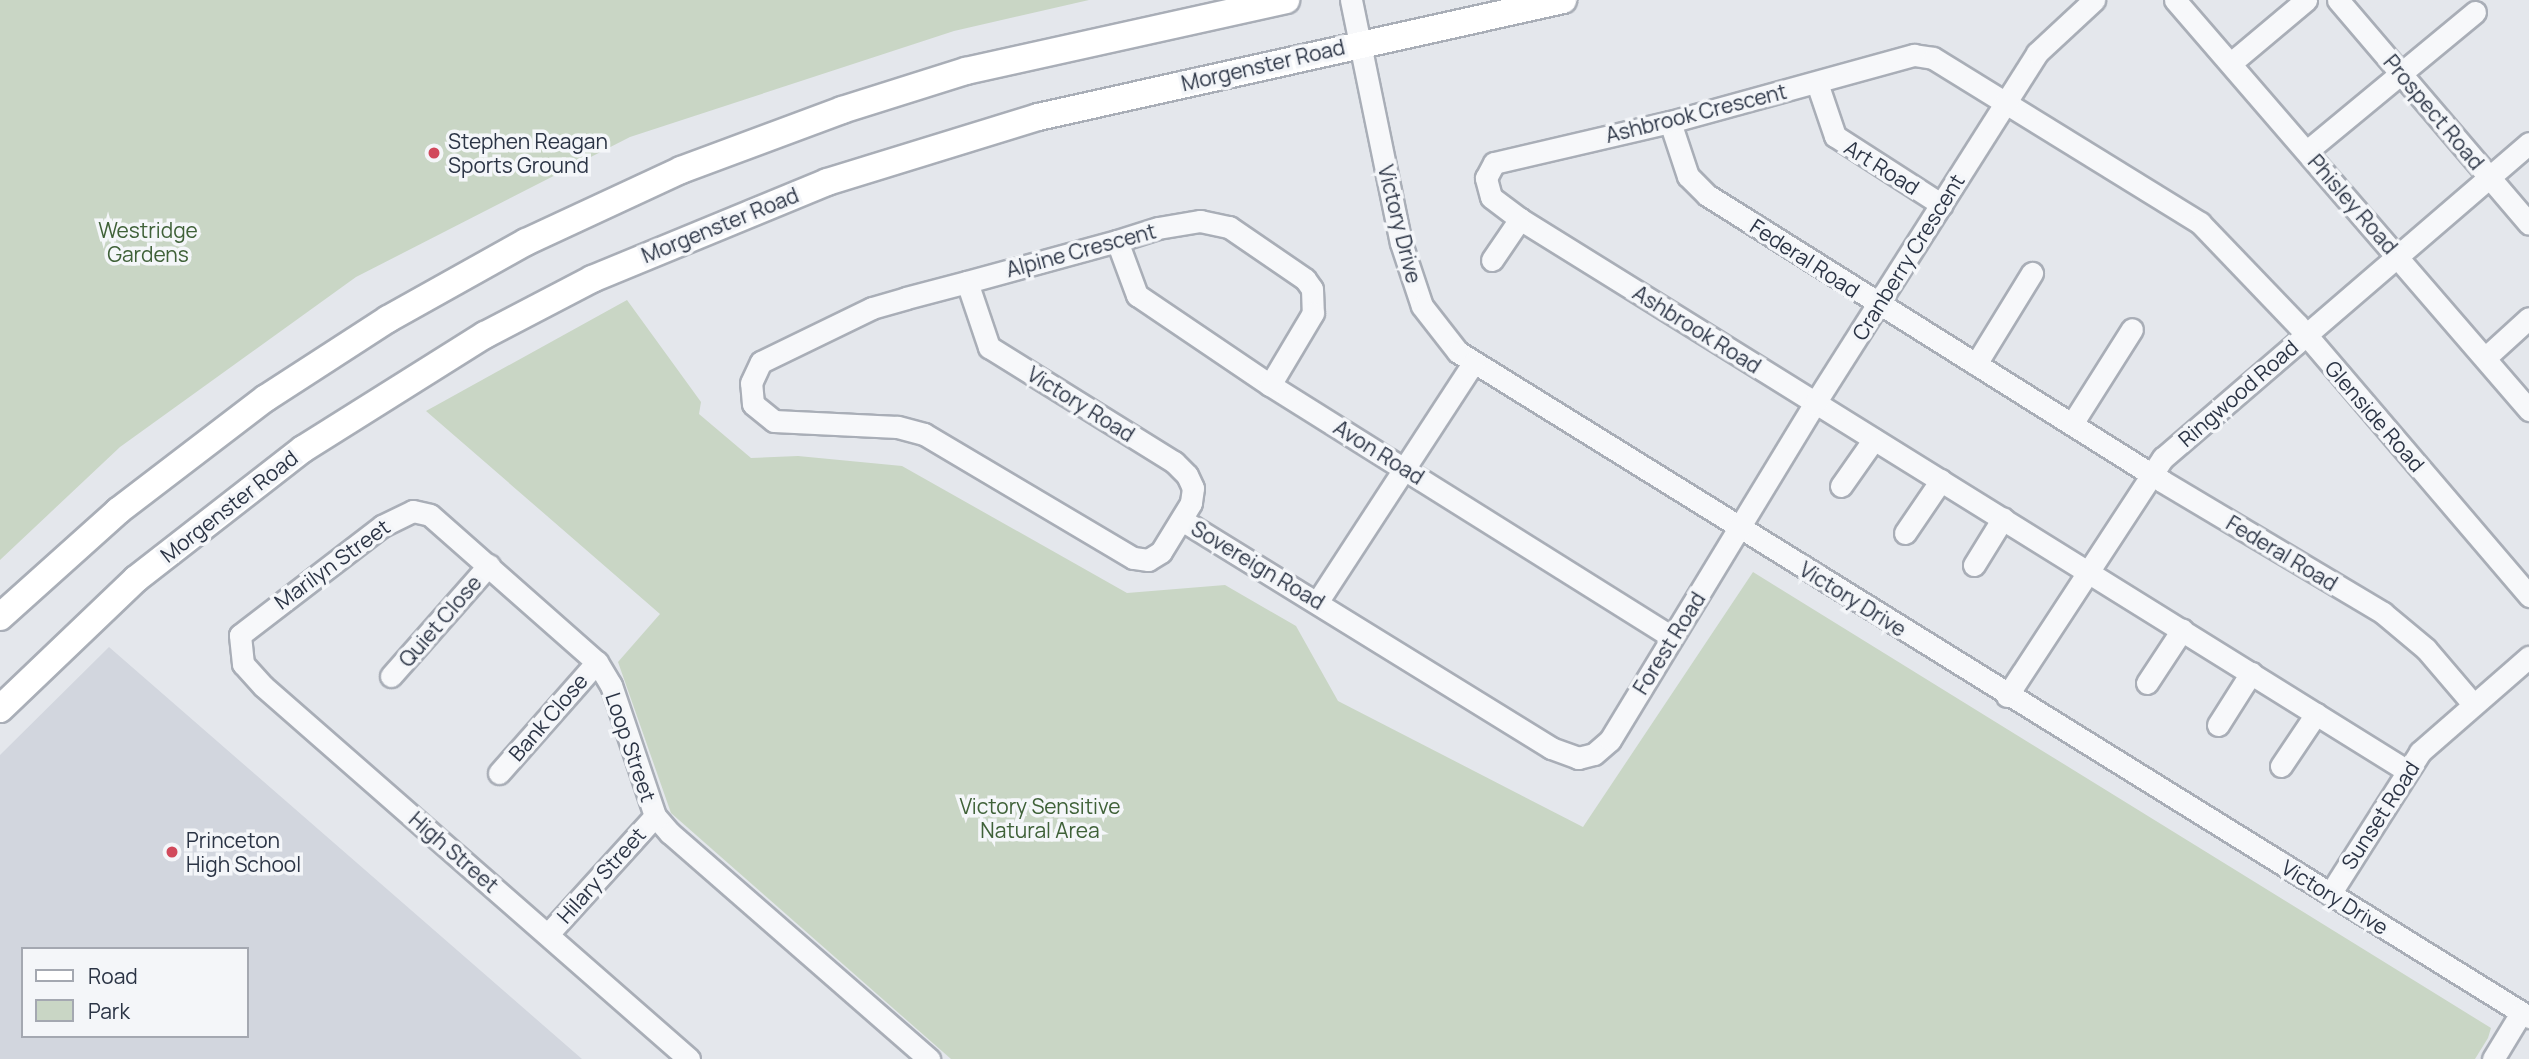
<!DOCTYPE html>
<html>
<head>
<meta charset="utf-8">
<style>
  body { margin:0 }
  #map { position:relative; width:2529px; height:1059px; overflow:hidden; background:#e4e7ec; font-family:Manrope,sans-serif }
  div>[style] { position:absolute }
  .built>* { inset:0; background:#d2d6de }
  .green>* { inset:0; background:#c9d6c5 }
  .roads { filter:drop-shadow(2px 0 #a9aeb7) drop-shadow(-2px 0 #a9aeb7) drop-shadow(0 2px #a9aeb7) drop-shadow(0 -2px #a9aeb7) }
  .minor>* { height:21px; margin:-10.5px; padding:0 10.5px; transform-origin:10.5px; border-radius:10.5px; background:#f7f8fa }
  .major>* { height:26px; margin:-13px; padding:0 13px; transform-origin:13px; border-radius:13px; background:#fff }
  .dots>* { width:19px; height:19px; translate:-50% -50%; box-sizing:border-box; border:4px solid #f4f6f9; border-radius:50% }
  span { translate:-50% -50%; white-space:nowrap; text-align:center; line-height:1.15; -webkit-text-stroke:7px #f4f6f9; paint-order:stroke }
  .street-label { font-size:21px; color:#2b3445 }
  .poi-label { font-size:21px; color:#2b3445 }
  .left { translate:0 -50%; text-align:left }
  .park-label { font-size:21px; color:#3f6138 }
  .legend { position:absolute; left:21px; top:947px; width:228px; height:91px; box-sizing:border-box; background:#f4f6f9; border:2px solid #a4a8b1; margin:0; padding:9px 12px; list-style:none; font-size:21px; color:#2b3445 }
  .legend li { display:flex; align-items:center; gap:14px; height:35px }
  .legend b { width:35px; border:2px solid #a4a8b1 }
</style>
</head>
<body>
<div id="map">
  <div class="built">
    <i style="clip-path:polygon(evenodd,109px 647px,582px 1059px,0 1059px,0 755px,109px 647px,23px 949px,247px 949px,247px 1036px,23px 1036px,23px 949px)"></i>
  </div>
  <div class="green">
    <i style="clip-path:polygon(0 0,1089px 0,954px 31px,630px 137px,356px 277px,120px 447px,0 560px)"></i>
    <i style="clip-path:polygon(627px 300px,701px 402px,699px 414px,751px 458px,798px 456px,902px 466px,1127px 593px,1225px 585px,1296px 626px,1338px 701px,1583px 827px,1753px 572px,2491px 1028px,2488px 1038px,2475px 1059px,951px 1059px,671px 813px,618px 662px,660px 614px,426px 411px)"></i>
  </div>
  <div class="roads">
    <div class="minor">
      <i style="left:1351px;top:0;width:248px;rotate:78.4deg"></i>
      <i style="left:1401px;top:243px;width:66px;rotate:71.6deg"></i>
      <i style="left:1422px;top:306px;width:58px;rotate:52deg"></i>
      <i style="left:1458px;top:352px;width:1261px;rotate:31.84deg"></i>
      <i style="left:2175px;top:0;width:542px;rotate:49.19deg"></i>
      <i style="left:2338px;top:0;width:294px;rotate:49.5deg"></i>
      <i style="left:2231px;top:63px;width:98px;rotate:-40deg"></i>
      <i style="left:1817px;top:83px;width:56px;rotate:71.2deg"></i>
      <i style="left:1835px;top:136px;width:127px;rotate:32.8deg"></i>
      <i style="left:1670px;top:122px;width:57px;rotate:71.6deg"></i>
      <i style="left:1688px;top:176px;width:27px;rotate:45deg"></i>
      <i style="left:1707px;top:195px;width:537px;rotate:32.15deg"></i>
      <i style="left:2162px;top:481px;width:257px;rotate:30.8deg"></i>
      <i style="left:2383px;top:613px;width:56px;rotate:39.9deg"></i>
      <i style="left:2426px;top:649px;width:72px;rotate:49.5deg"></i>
      <i style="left:2307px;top:151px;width:218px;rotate:-39.6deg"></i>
      <i style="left:1520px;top:219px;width:1043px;rotate:31.88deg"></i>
      <i style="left:1117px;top:241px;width:58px;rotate:69.7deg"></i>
      <i style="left:1137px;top:295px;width:161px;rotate:34.1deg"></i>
      <i style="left:1270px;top:385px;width:474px;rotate:32.1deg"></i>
      <i style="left:1492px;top:260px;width:50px;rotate:-55.7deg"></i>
      <i style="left:1520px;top:219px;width:36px;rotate:-143deg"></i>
      <i style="left:1491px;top:197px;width:20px;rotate:-105deg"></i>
      <i style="left:1486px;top:178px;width:17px;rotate:-62deg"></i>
      <i style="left:1494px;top:163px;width:181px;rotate:-13.1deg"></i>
      <i style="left:1670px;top:122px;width:253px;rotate:-15.4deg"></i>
      <i style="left:1914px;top:55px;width:19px;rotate:9deg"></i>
      <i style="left:1933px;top:58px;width:314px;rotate:31.7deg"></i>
      <i style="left:2200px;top:223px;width:140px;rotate:46.2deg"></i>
      <i style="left:2297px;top:324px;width:358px;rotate:49.5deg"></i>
      <i style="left:967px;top:282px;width:69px;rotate:71.3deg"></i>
      <i style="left:989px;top:347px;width:218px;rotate:31.9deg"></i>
      <i style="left:1174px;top:462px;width:18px;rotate:45deg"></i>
      <i style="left:1187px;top:475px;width:14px;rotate:65deg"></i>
      <i style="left:1193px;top:488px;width:15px;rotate:98deg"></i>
      <i style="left:1191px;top:503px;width:57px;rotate:121.5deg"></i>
      <i style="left:1161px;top:552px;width:15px;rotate:148deg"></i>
      <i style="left:1148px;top:560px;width:15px;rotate:-172deg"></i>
      <i style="left:1133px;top:558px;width:243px;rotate:-149.3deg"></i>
      <i style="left:924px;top:434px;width:28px;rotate:-165deg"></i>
      <i style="left:897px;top:427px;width:123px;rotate:-177.2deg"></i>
      <i style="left:774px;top:421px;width:27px;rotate:-141deg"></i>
      <i style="left:753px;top:404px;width:21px;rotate:-95deg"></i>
      <i style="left:751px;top:383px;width:23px;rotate:-65deg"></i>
      <i style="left:761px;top:362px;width:123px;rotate:-25.9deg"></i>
      <i style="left:872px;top:308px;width:35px;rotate:-16deg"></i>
      <i style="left:906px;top:298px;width:63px;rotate:-14.7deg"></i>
      <i style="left:967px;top:282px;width:156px;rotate:-15.3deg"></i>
      <i style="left:1117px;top:241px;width:43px;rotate:-17.6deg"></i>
      <i style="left:1158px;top:228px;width:43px;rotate:-9.5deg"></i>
      <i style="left:1200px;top:221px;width:30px;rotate:12deg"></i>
      <i style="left:1229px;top:227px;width:92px;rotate:34.4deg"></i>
      <i style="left:1305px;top:279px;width:12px;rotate:55deg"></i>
      <i style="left:1312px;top:289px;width:24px;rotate:88deg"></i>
      <i style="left:1313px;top:313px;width:84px;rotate:120.8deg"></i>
      <i style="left:2485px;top:358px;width:59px;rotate:-42.3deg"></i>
      <i style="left:1976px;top:364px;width:107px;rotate:-58.4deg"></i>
      <i style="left:2072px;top:424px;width:112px;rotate:-57.7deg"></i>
      <i style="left:1841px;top:486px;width:57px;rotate:-54.9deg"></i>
      <i style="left:1182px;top:520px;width:434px;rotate:31.7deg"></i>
      <i style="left:1551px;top:748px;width:29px;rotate:20deg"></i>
      <i style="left:1578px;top:758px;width:16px;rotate:-14deg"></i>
      <i style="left:1594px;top:754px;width:21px;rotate:-41deg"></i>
      <i style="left:1610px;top:740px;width:394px;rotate:-58.7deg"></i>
      <i style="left:1815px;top:403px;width:414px;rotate:-57.6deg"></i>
      <i style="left:2037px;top:53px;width:78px;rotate:-42.9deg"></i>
      <i style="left:1905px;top:533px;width:64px;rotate:-55.8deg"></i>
      <i style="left:1974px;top:565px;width:55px;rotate:-58.3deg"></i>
      <i style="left:1318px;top:601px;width:285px;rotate:-56.9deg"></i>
      <i style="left:391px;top:676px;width:148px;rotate:-48.6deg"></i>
      <i style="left:2147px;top:683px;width:64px;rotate:-56.6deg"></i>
      <i style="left:2007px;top:696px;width:285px;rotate:-56.8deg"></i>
      <i style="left:2163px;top:458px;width:483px;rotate:-40.7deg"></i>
      <i style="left:2218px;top:725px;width:62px;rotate:-57.6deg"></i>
      <i style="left:2281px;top:766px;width:63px;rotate:-56.1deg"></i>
      <i style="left:499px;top:773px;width:148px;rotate:-48.6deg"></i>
      <i style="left:2330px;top:894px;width:168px;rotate:-57.6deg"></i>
      <i style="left:2420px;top:752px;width:145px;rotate:-41.1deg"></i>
      <i style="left:548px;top:934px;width:159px;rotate:-47.8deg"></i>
      <i style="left:689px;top:1059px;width:566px;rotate:-138.8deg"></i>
      <i style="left:263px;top:686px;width:30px;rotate:-132deg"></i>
      <i style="left:243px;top:664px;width:29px;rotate:-96deg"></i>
      <i style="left:240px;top:635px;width:179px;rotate:-37.5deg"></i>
      <i style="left:382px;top:526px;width:34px;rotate:-26deg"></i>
      <i style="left:413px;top:511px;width:17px;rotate:13deg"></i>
      <i style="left:430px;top:515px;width:222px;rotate:41.4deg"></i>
      <i style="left:597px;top:662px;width:27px;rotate:59deg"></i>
      <i style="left:611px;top:685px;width:138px;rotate:71.4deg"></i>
      <i style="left:655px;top:816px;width:23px;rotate:49deg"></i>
      <i style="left:670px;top:833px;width:344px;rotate:41.1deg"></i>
      <i style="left:2493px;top:1059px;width:54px;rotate:-58.7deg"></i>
    </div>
    <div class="major">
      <i style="left:0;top:617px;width:159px;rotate:-41.9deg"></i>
      <i style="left:118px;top:511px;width:186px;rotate:-37.4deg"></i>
      <i style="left:266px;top:398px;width:145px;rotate:-32.9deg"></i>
      <i style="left:388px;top:319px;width:158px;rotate:-29.2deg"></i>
      <i style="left:526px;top:242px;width:171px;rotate:-24.9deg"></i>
      <i style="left:681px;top:170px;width:172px;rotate:-20.4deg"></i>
      <i style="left:842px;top:110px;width:130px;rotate:-17.5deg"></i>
      <i style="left:966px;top:71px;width:328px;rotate:-12.5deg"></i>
      <i style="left:0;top:709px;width:188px;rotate:-43.7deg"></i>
      <i style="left:136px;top:579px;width:212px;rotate:-37.9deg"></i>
      <i style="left:303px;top:449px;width:215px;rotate:-32.1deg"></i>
      <i style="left:485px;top:335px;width:121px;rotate:-27.6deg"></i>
      <i style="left:592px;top:279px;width:254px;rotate:-22.4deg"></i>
      <i style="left:827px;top:182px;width:221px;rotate:-17.1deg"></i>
      <i style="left:1038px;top:117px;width:538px;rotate:-12.56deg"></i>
    </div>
  </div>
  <div class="dots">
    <i style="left:434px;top:153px;background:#d1495b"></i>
    <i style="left:172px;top:852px;background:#d1495b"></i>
  </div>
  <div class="street-label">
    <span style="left:1263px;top:65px;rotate:-13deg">Morgenster Road</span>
    <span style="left:2434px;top:112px;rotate:50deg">Prospect Road</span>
    <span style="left:1696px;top:113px;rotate:-14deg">Ashbrook Crescent</span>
    <span style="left:1882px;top:167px;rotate:32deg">Art Road</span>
    <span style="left:2353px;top:204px;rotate:49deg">Phisley Road</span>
    <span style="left:1400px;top:224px;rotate:76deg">Victory Drive</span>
    <span style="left:720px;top:225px;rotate:-22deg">Morgenster Road</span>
    <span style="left:1081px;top:250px;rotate:-15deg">Alpine Crescent</span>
    <span style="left:1908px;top:257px;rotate:-58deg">Cranberry Crescent</span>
    <span style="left:1805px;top:258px;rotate:33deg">Federal Road</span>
    <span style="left:1697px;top:329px;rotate:32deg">Ashbrook Road</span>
    <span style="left:2238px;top:393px;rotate:-41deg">Ringwood Road</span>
    <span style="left:1081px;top:404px;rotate:32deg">Victory Road</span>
    <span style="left:2375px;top:416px;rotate:49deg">Glenside Road</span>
    <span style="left:1379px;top:452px;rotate:32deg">Avon Road</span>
    <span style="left:229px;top:506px;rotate:-38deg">Morgenster Road</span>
    <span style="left:2282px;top:553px;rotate:31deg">Federal Road</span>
    <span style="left:332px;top:564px;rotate:-36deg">Marilyn Street</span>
    <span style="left:1258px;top:565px;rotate:31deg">Sovereign Road</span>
    <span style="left:1853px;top:599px;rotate:32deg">Victory Drive</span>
    <span style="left:440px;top:621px;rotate:-49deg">Quiet Close</span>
    <span style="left:1669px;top:643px;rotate:-58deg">Forest Road</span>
    <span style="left:548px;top:717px;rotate:-49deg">Bank Close</span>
    <span style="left:631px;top:747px;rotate:71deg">Loop Street</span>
    <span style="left:2380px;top:815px;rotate:-57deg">Sunset Road</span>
    <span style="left:454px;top:852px;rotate:41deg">High Street</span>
    <span style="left:601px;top:875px;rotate:-48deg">Hilary Street</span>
    <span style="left:2335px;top:897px;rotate:32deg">Victory Drive</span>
  </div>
  <div class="poi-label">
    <span class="left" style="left:448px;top:153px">Stephen Reagan<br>Sports Ground</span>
    <span class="left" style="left:186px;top:852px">Princeton<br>High School</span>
  </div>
  <div class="park-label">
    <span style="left:148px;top:242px">Westridge<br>Gardens</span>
    <span style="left:1040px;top:818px">Victory Sensitive<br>Natural Area</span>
  </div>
  <ul class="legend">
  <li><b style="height:9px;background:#fff"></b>Road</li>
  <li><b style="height:19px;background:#c9d6c5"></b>Park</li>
  </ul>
</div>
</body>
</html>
